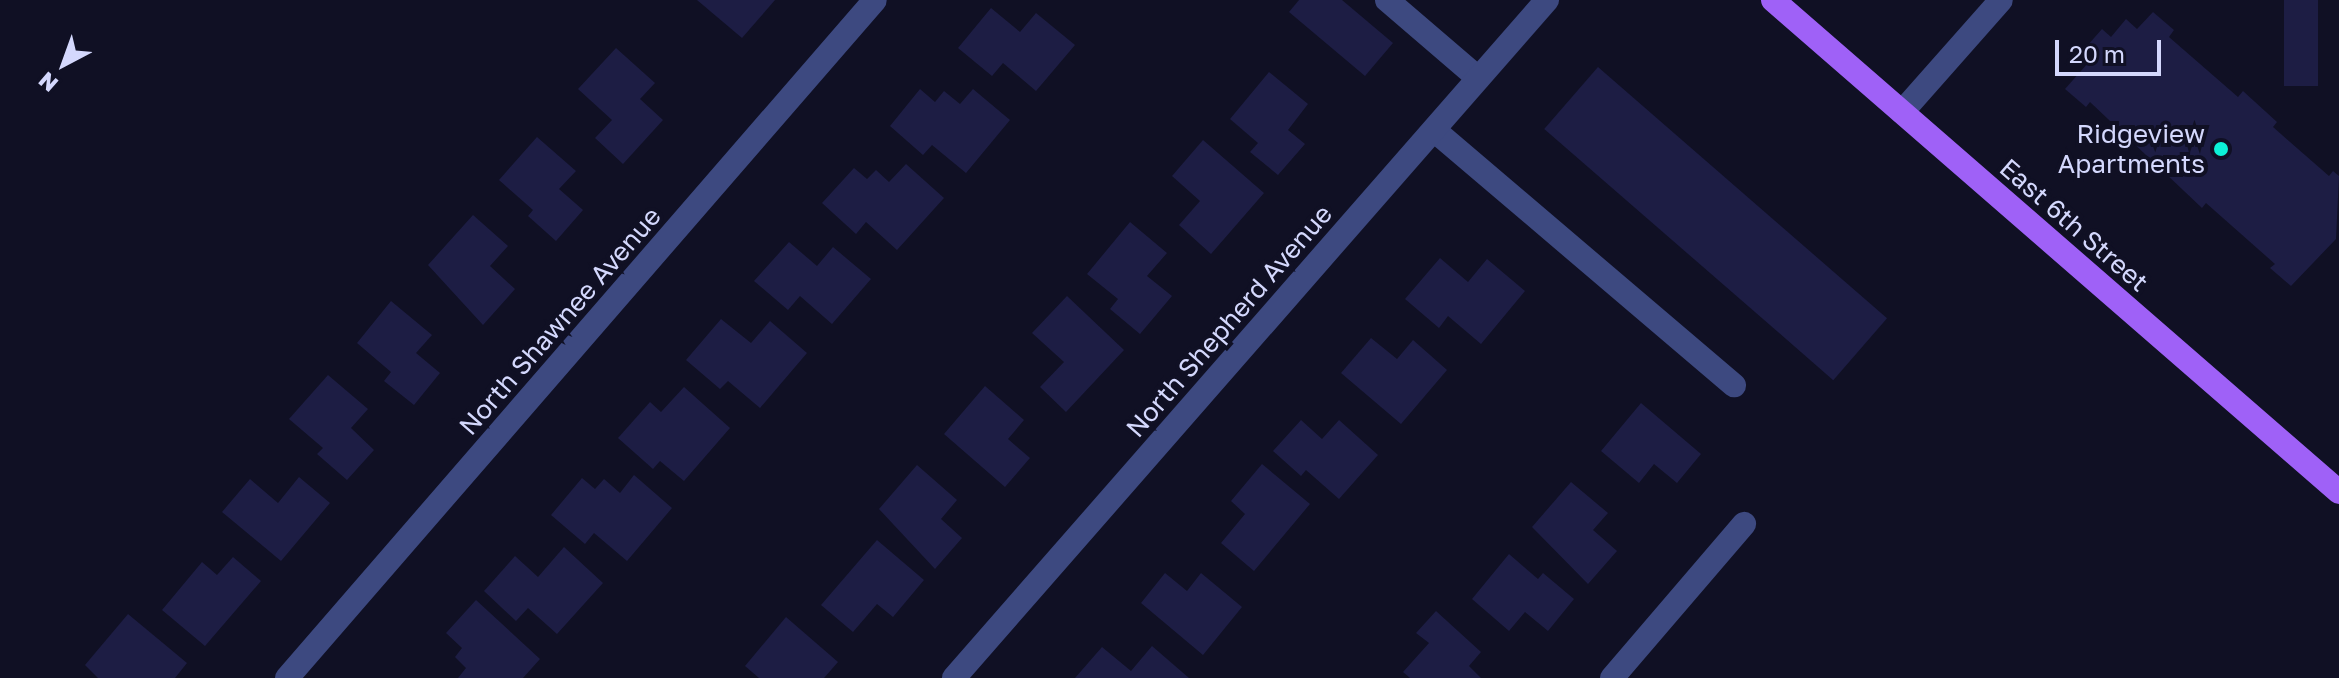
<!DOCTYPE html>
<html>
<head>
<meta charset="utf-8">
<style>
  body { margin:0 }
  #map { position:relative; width:2339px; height:678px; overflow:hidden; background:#101024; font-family:"Golos Text",sans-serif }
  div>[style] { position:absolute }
  .building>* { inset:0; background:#1d1d44; transform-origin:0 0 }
  .minor>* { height:24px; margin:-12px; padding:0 12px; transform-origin:12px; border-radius:12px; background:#3d4980 }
  .major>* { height:24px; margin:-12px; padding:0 12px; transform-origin:12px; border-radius:12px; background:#9f61f7 }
  .dots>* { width:22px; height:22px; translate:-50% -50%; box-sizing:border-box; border:4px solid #101024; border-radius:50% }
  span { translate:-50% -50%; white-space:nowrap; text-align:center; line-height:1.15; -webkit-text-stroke:8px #101024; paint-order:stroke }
  .poi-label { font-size:26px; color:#d4d8fd }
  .right { translate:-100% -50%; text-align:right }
  .street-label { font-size:26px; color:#d4d8fd }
  .north { position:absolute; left:24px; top:24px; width:80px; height:80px; -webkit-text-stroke:6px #101024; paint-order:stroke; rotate:221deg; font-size:22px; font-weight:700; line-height:32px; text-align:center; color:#d4d8fd }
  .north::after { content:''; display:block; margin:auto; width:28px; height:36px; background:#d4d8fd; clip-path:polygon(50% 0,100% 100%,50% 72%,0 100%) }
  .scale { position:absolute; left:2055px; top:40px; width:106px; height:36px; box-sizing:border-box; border:4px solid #d4d8fd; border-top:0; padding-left:10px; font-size:24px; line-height:28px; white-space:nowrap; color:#d4d8fd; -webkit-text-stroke:6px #101024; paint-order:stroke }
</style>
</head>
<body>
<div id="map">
  <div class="building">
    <i style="clip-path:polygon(697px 0,775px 0,742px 38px)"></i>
    <i style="clip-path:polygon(1299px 0,1342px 0,1393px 43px,1365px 76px,1289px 12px)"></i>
    <i style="left:2284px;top:0;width:34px;height:86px"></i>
    <i style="clip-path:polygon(991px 8px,1020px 32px,1036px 13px,1075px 45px,1036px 91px,1003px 63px,992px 76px,958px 48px)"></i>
    <i style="clip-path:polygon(2153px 12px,2174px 30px,2169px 37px,2238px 97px,2243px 91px,2277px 122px,2273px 127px,2329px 176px,2333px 171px,2339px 176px,2336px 239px,2291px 286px,2270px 268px,2275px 264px,2206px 203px,2202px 208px,2090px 102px,2086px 107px,2065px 89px,2096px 54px,2087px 46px,2102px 29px,2111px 37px,2126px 19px,2137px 29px)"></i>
    <i style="clip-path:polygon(616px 48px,655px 83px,640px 99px,663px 120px,623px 164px,595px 138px,612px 120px,578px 89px)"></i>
    <i style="left:1598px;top:67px;width:383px;height:82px;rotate:41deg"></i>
    <i style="clip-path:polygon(1269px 72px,1308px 104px,1288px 130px,1305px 144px,1278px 175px,1250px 152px,1258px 143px,1230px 119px)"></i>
    <i style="clip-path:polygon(920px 89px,935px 102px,944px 91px,960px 104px,973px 89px,1010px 120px,966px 173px,932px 145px,923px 155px,890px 126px)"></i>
    <i style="clip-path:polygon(537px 137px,576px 171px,559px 189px,583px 210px,556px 241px,528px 216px,533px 210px,499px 180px)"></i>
    <i style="clip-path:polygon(1203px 140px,1264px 193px,1211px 254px,1179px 225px,1200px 201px,1172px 176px)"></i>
    <i style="clip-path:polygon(906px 164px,944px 198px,897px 250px,866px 222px,856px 234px,822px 203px,854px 168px,867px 179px,876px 170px,889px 182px)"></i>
    <i style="clip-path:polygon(473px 215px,508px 246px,490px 266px,515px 289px,483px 325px,428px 265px)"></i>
    <i style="clip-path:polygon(1130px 222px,1167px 253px,1147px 276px,1172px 296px,1140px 334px,1110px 309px,1118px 299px,1087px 274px)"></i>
    <i style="clip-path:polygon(789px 242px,817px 266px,833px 247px,871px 279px,832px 324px,800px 296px,788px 310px,754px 281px)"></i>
    <i style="clip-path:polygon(1440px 258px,1468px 282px,1487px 259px,1525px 291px,1481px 344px,1448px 316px,1439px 328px,1405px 299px)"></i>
    <i style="clip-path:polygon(1067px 296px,1124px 350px,1066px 412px,1040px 387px,1064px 362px,1032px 333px)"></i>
    <i style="clip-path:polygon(391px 301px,432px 335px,416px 353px,440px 373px,414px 405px,384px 381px,391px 372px,357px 343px)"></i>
    <i style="clip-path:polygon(721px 319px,751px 343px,770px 321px,807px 353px,760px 408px,728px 381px,720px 389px,686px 360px)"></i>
    <i style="clip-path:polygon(1371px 338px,1397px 359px,1413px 340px,1447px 370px,1401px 424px,1341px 373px)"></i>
    <i style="clip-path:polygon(328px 375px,368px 409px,351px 428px,374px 450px,347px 480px,317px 454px,323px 448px,289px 419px)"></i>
    <i style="clip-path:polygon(985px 386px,1024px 420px,1008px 439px,1030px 458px,1005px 487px,944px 434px)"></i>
    <i style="clip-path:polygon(684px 387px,730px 428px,684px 481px,660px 461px,653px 469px,618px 438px,650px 402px,661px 412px)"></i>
    <i style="clip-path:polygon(1641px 403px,1701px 454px,1677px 483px,1654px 464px,1639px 483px,1601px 451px)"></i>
    <i style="clip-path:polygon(1301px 420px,1322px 439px,1339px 420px,1378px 455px,1339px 499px,1306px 470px,1301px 476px,1273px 451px)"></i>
    <i style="clip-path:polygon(1262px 464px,1310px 504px,1254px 571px,1221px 543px,1245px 514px,1231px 501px)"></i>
    <i style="clip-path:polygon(917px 465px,957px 500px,941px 519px,962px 538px,935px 569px,879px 509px)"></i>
    <i style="clip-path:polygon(634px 475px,672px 508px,627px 561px,594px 533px,585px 544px,551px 515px,582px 478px,595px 489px,604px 479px,620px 493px)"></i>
    <i style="clip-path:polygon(299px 477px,330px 503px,281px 561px,222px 512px,250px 479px,278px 503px)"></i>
    <i style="clip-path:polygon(1571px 482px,1608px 513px,1593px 530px,1617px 551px,1588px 584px,1532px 527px)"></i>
    <i style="clip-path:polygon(877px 540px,924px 580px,893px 617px,877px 604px,853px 632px,821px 605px)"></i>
    <i style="clip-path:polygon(564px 547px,603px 583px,557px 634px,528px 608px,516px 621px,484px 591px,515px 556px,538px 577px)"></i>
    <i style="clip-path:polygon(1509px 554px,1538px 579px,1543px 573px,1574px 599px,1548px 631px,1525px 612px,1509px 631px,1472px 599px)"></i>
    <i style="clip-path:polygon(233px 557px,261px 581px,205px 646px,162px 610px,202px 562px,217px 575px)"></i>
    <i style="clip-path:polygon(1165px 573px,1187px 591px,1201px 573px,1242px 607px,1203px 655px,1141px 603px)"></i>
    <i style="clip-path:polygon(476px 600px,540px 659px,523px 678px,458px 678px,466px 668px,455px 657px,462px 648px,446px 633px)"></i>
    <i style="clip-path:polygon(1436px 611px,1481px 652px,1469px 666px,1481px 678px,1410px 678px,1403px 672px,1429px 643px,1416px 633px)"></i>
    <i style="clip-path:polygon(128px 614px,187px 663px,175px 678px,98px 678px,85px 665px)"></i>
    <i style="clip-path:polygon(786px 617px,838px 662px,824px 678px,759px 678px,745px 666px)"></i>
    <i style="clip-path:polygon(1152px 646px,1189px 678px,1075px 678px,1102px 647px,1131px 671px)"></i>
  </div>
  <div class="minor">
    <i style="left:1387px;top:0;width:120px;rotate:40.6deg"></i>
    <i style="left:1902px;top:112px;width:149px;rotate:-48.5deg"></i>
    <i style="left:1434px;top:130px;width:394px;rotate:40.4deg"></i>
    <i style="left:287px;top:678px;width:897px;rotate:-49.07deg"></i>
    <i style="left:954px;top:678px;width:901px;rotate:-48.83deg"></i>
    <i style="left:1612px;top:678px;width:203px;rotate:-49.4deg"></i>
  </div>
  <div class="major">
    <i style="left:1773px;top:0;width:750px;rotate:41deg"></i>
  </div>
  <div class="dots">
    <i style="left:2221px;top:149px;background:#0cf1d7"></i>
  </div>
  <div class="poi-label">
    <span class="right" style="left:2205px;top:149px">Ridgeview<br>Apartments</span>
  </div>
  <div class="street-label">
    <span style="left:2074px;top:225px;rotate:41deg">East 6th Street</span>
    <span style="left:560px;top:321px;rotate:-49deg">North Shawnee Avenue</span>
    <span style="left:1229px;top:321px;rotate:-49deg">North Shepherd Avenue</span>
  </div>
  <div class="north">N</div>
  <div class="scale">20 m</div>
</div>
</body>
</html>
